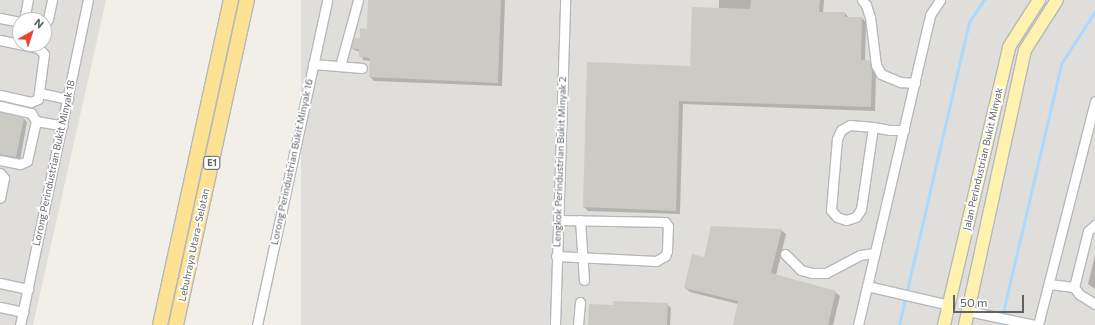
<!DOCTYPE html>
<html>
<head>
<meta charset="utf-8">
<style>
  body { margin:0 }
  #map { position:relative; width:1095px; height:325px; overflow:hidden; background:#f1efe8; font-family:Commissioner,sans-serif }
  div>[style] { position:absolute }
  .industrial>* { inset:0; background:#e0deda; transform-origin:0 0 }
  .shadow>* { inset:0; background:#0003 }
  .stream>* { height:3px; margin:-1.5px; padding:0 1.5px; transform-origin:1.5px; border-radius:1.5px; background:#aadaff }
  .building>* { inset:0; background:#cccac5 }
  .roads { filter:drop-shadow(1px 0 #b5b8bc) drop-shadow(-1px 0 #b5b8bc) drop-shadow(0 1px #b5b8bc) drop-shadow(0 -1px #b5b8bc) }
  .minor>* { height:9px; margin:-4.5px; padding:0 4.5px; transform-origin:4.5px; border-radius:4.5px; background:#fff }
  .major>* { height:12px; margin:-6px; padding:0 6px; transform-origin:6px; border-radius:6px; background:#fff2af }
  .highway>* { height:14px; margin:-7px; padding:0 7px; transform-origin:7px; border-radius:7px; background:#fde293 }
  span { translate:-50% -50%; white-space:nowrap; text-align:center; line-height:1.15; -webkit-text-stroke:3.5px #fff; paint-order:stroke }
  .shield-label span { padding:1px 3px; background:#fff; border:1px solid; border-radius:3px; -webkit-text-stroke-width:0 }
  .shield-label { font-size:9px; color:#5f6368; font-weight:700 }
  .street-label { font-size:10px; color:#5f6368 }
  .north { position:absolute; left:12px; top:12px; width:40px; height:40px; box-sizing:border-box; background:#fff; border:1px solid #bfc1c3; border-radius:50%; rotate:39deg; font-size:11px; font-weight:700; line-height:16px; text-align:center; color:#5f6368 }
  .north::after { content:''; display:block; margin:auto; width:14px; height:18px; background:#ea4335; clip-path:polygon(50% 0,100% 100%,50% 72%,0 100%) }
  .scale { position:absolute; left:953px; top:295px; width:71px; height:18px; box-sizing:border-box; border:2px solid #5f6368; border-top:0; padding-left:5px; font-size:12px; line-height:14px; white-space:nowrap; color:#5f6368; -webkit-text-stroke:3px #fff; paint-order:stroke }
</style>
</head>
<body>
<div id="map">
  <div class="industrial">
    <i style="clip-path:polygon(evenodd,0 0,106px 0,33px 325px,0 325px,0 0,20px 20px,44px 20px,44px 44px,20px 44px,20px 20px)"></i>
    <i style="left:301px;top:0;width:794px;height:333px"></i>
  </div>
  <div class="shadow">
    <i style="clip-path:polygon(369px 0,505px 0,502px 86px,374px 81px,370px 77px,371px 61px,363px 60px,360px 52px,352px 49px,368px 30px)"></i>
    <i style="clip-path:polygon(719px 0,824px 0,823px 13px,845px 13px,849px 18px,862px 18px,866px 22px,865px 61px,873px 65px,876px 76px,875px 111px,683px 104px,680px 214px,588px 211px,584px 207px,691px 67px,719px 9px)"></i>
    <i style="clip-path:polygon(0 113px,24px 119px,27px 122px,20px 160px,0 156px)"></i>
    <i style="clip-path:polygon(781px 230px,786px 234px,776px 275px,835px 292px,840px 296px,833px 325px,734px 325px,738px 304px,690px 292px,685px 288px,705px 258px)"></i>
    <i style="clip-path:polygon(1095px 255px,1095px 289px,1088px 284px)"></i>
    <i style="clip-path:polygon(667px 304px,671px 308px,670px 325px,589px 325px,614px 306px)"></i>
  </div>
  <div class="stream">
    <i style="left:899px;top:325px;width:311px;rotate:-77deg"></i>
    <i style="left:969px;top:22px;width:27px;rotate:-56deg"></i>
    <i style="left:1000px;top:325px;width:268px;rotate:-76.8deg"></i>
    <i style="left:1061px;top:64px;width:63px;rotate:-57.3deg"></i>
  </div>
  <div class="building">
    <i style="clip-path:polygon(368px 0,501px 0,498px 83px,369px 77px,370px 58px,359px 57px,359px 49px,351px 49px,354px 38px,360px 38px,360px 28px,367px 29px)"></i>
    <i style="clip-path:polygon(751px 0,820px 0,819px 12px,845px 12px,845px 17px,862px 17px,861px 60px,869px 60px,872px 71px,871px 107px,679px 101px,676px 211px,583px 207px,587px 62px,690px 66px,692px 7px,750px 9px)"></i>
    <i style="clip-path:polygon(0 112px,24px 118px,16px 157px,0 154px)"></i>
    <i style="clip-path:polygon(711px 226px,782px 229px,771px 273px,836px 291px,828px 325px,733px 325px,738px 301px,684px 288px,692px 254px,704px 257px)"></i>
    <i style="clip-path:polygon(613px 301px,668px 303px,667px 325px,588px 325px,589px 304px,613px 305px)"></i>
  </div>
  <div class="roads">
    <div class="minor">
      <i style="left:862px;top:0;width:6px;rotate:51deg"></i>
      <i style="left:866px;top:5px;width:13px;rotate:72deg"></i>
      <i style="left:870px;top:17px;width:48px;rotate:82.9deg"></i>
      <i style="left:876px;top:65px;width:10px;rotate:61deg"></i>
      <i style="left:881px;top:74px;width:21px;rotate:23deg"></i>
      <i style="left:900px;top:82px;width:15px;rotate:4deg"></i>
      <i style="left:0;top:18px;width:20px;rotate:11deg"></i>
      <i style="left:24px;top:20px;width:20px;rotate:-79deg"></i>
      <i style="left:44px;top:25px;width:7px;rotate:-56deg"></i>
      <i style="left:48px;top:19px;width:19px;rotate:-78deg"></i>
      <i style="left:0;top:40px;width:39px;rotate:12deg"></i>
      <i style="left:38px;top:48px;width:8px;rotate:45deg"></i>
      <i style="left:44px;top:54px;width:45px;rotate:97.6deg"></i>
      <i style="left:38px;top:99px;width:8px;rotate:157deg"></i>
      <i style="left:31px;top:102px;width:32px;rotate:-167deg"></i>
      <i style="left:313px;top:64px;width:49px;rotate:4.7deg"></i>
      <i style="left:340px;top:66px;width:68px;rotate:-74.7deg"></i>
      <i style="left:40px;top:93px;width:29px;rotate:12deg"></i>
      <i style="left:0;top:106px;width:32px;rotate:13deg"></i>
      <i style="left:31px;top:113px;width:9px;rotate:58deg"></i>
      <i style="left:36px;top:121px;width:41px;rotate:102.7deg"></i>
      <i style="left:27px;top:161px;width:8px;rotate:157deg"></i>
      <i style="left:20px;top:164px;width:20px;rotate:-169deg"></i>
      <i style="left:36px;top:121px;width:27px;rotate:10deg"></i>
      <i style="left:873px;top:127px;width:83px;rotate:98.3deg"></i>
      <i style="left:861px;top:209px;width:9px;rotate:122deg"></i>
      <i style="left:856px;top:217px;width:10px;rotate:163deg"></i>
      <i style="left:846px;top:220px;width:9px;rotate:-162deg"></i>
      <i style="left:837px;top:217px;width:9px;rotate:-131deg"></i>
      <i style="left:831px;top:210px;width:71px;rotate:-85.2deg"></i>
      <i style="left:837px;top:139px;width:10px;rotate:-66deg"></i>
      <i style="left:841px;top:130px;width:10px;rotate:-29deg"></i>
      <i style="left:850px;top:125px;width:23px;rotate:5deg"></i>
      <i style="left:873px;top:127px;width:17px;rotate:10deg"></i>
      <i style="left:890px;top:130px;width:14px"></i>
      <i style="left:0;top:173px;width:6px;rotate:51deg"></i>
      <i style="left:4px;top:178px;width:20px;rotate:101deg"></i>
      <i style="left:580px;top:220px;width:60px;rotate:86.2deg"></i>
      <i style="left:1095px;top:225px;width:9px;rotate:139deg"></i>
      <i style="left:1088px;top:231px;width:58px;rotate:104deg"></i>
      <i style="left:1074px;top:287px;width:9px;rotate:54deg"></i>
      <i style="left:1079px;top:294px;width:19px;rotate:32deg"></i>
      <i style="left:785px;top:254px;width:23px;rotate:45deg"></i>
      <i style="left:801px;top:270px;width:11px;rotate:15deg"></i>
      <i style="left:812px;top:273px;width:14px"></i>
      <i style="left:826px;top:273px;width:38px;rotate:-28deg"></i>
      <i style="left:860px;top:255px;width:15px;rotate:-8deg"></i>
      <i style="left:556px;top:256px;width:100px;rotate:2.9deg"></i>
      <i style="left:656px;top:261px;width:10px;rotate:-29deg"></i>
      <i style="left:665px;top:256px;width:5px;rotate:-68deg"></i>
      <i style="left:667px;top:251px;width:25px;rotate:-88deg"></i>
      <i style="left:668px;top:226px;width:5px;rotate:-127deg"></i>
      <i style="left:665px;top:222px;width:106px;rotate:-178.9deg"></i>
      <i style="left:0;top:283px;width:29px;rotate:12deg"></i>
      <i style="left:1049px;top:284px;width:25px;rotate:7deg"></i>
      <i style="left:867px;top:286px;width:84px;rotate:13deg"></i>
      <i style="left:0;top:307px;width:24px;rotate:12deg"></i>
      <i style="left:968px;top:311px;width:68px;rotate:11.8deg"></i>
      <i style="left:20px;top:325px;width:332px;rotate:-78.2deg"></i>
      <i style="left:257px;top:325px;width:332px;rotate:-77.8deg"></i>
      <i style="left:555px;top:325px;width:325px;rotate:-88.2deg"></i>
      <i style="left:578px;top:325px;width:23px;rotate:-85deg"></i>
      <i style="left:858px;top:325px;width:318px;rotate:-76.9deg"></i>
      <i style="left:930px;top:15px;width:18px;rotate:-56deg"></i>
      <i style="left:1038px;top:325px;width:231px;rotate:-75.7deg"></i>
    </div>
    <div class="major">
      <i style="left:944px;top:325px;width:285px;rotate:-76.8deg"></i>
      <i style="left:1009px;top:47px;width:56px;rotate:-57.4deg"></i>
      <i style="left:965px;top:325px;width:281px;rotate:-77.7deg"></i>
      <i style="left:1025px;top:50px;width:59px;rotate:-57.4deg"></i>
    </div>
    <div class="highway">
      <i style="left:160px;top:325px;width:333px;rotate:-77.7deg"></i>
      <i style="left:176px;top:325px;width:333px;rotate:-77.7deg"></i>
    </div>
  </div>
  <div class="shield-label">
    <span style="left:212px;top:163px">E1</span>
  </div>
  <div class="street-label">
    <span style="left:983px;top:159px;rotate:-77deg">Jalan Perindustrian Bukit Minyak</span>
    <span style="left:292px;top:162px;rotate:-78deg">Lorong Perindustrian Bukit Minyak 16</span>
    <span style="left:560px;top:162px;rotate:-88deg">Lengkok Perindustrian Bukit Minyak 2</span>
    <span style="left:54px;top:163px;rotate:-78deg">Lorong Perindustrian Bukit Minyak 18</span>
    <span style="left:194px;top:245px;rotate:-78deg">Lebuhraya Utara–Selatan</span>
  </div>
  <div class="north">N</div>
  <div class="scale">50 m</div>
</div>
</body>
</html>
